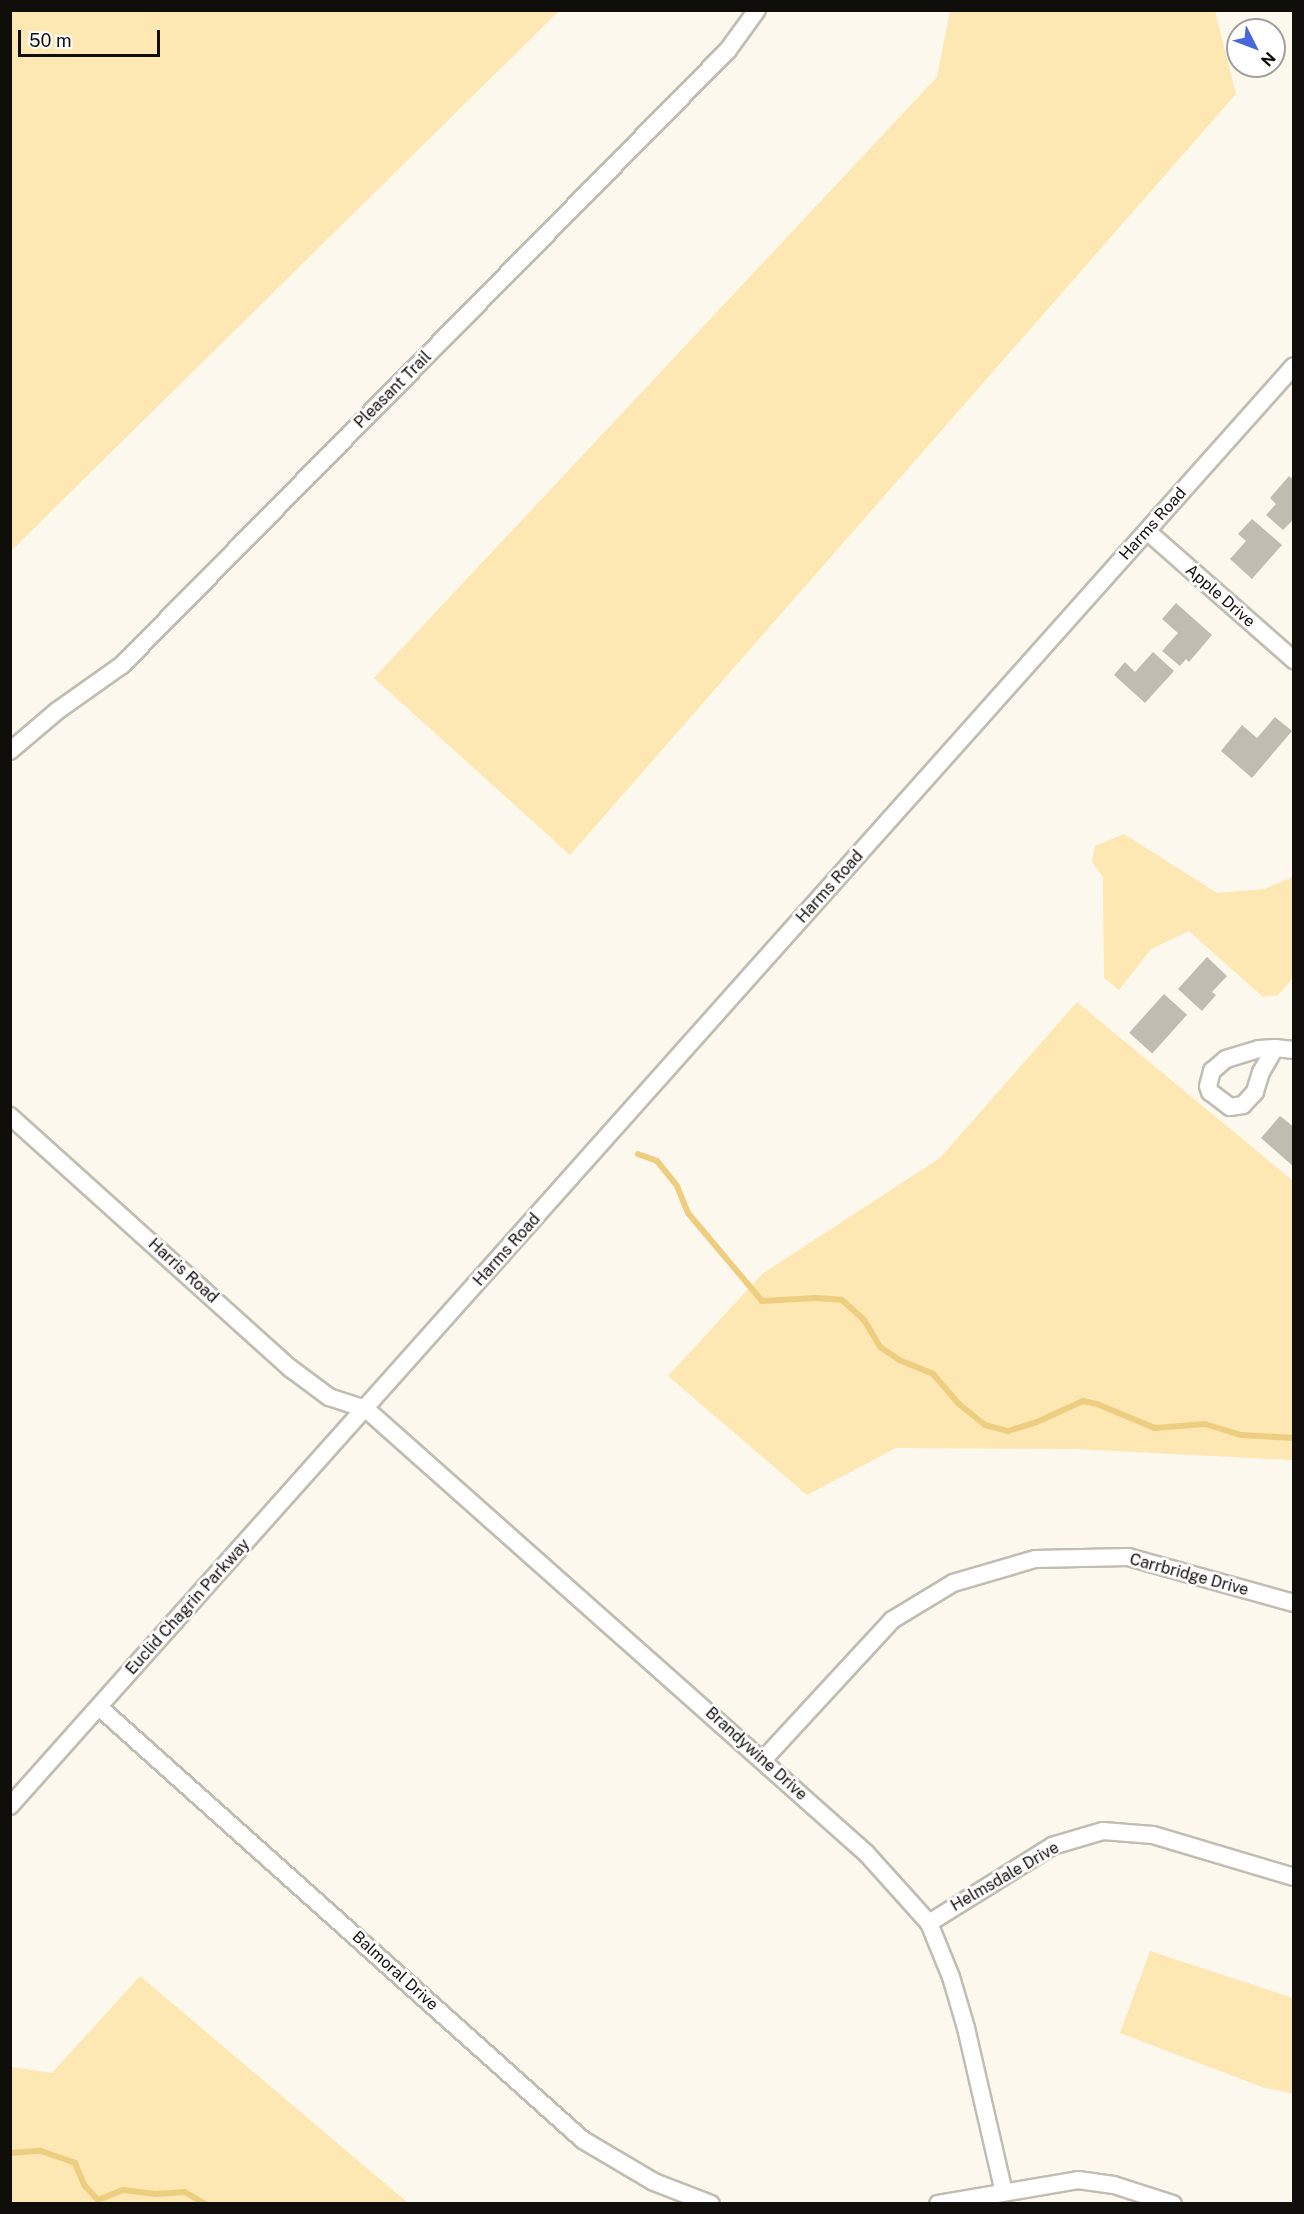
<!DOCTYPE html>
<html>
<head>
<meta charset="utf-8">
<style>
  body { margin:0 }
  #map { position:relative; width:1304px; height:2214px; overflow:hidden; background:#fdf8ed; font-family:"Public Sans",sans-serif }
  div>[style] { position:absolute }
  .green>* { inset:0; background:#fde7b2 }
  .stream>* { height:6px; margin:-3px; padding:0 3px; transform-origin:3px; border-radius:3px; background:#edce81 }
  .building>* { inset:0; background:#c0bcb1; transform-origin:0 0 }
  .roads { filter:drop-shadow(2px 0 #c1bdb2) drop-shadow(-2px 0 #c1bdb2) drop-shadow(0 2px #c1bdb2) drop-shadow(0 -2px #c1bdb2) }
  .street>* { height:16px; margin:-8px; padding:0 8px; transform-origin:8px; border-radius:8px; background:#fff }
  span { translate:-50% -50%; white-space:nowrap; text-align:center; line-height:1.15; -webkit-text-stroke:5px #fff; paint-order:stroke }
  .street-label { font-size:16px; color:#100e0b }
  .frame { position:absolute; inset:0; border:12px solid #100e0b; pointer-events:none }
  .north { position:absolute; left:1226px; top:18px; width:60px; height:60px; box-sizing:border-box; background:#fff; border:2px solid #9f9f9d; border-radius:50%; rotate:132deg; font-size:16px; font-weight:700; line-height:24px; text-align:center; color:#100e0b }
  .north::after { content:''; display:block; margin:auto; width:21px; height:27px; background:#4867db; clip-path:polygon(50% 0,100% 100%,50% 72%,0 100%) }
  .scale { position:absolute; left:18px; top:30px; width:142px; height:27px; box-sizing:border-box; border:3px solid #100e0b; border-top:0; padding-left:8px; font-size:18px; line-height:21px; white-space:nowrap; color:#100e0b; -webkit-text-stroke:4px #fff; paint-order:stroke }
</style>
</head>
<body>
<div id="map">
  <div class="green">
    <i style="clip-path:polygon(11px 10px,559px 10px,559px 11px,11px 551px)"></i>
    <i style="clip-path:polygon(950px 11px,1215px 11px,1236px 94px,570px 855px,374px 678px,937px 77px)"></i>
    <i style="clip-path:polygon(1124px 834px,1217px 893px,1264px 889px,1293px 877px,1293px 978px,1278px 995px,1263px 997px,1189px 931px,1151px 949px,1119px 990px,1104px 978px,1103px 877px,1092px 862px,1095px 846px)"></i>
    <i style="clip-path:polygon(1077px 1002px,1293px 1181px,1293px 1460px,1077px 1449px,896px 1448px,807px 1495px,668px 1376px,762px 1274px,940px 1158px)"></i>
    <i style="clip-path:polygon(1150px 1951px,1293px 1998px,1293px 2094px,1262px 2087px,1120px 2033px)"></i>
    <i style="clip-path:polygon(140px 1976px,408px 2203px,11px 2203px,11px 2067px,52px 2073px)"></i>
  </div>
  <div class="stream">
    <i style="left:638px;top:1154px;width:20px;rotate:20deg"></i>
    <i style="left:657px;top:1161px;width:32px;rotate:51deg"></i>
    <i style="left:677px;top:1186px;width:29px;rotate:68deg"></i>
    <i style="left:688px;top:1213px;width:115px;rotate:49.9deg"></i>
    <i style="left:762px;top:1301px;width:54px;rotate:-3.2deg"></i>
    <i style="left:816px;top:1298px;width:26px;rotate:4deg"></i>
    <i style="left:842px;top:1300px;width:30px;rotate:42deg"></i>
    <i style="left:864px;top:1320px;width:31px;rotate:59deg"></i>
    <i style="left:880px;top:1347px;width:23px;rotate:34deg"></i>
    <i style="left:899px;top:1360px;width:37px;rotate:22deg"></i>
    <i style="left:933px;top:1374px;width:40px;rotate:49deg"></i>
    <i style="left:959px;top:1404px;width:33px;rotate:39deg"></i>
    <i style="left:985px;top:1425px;width:24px;rotate:15deg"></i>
    <i style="left:1008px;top:1431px;width:30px;rotate:-17deg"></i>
    <i style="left:1037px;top:1422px;width:51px;rotate:-24.5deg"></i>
    <i style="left:1083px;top:1401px;width:14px;rotate:12deg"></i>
    <i style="left:1097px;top:1404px;width:63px;rotate:22.5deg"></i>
    <i style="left:1155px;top:1428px;width:50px;rotate:-4.6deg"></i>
    <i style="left:1205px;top:1424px;width:38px;rotate:17deg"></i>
    <i style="left:1241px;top:1435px;width:53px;rotate:3.2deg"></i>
    <i style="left:10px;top:2153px;width:31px;rotate:-4deg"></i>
    <i style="left:41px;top:2151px;width:36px;rotate:19deg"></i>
    <i style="left:75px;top:2163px;width:25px;rotate:67deg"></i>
    <i style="left:85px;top:2186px;width:19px;rotate:47deg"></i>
    <i style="left:98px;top:2200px;width:27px;rotate:-22deg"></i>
    <i style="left:123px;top:2190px;width:33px;rotate:7deg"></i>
    <i style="left:156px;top:2194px;width:29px;rotate:-4deg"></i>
    <i style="left:185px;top:2192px;width:23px;rotate:31deg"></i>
  </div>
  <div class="building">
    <i style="clip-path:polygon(1289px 476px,1294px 480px,1294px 519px,1283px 530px,1266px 515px,1276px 504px,1270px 498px)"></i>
    <i style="clip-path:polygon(1252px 519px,1282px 545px,1252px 579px,1230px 559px,1246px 541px,1238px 534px)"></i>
    <i style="clip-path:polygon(1176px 603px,1212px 635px,1189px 662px,1186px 659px,1180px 666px,1162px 651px,1178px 633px,1162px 619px)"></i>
    <i style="clip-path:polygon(1153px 652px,1174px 671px,1145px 703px,1114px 675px,1125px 662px,1135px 672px)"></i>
    <i style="clip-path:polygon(1275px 717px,1292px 731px,1252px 778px,1221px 751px,1242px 725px,1257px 738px)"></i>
    <i style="clip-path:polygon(1207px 957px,1227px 976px,1212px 992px,1216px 995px,1202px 1011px,1178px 989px)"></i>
    <i style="left:1164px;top:994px;width:31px;height:52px;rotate:42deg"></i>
    <i style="clip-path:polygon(1280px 1116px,1294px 1127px,1294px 1167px,1261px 1138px)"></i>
  </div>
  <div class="roads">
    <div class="street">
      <i style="left:1147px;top:531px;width:196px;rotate:41.3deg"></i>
      <i style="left:10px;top:751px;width:62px;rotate:-40.4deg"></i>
      <i style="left:57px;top:711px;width:80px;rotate:-35.3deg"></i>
      <i style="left:122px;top:665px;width:863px;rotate:-45.42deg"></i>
      <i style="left:728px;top:50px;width:49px;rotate:-54.1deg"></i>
      <i style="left:1275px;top:1048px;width:28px;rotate:120deg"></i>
      <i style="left:1261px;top:1072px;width:21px;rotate:107deg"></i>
      <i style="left:1255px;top:1092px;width:18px;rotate:133deg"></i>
      <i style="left:1243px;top:1105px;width:13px;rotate:171deg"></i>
      <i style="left:1230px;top:1107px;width:25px;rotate:-143deg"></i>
      <i style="left:1210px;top:1092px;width:6px;rotate:-108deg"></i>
      <i style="left:1208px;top:1086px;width:16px;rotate:-75deg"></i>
      <i style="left:1212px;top:1071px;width:18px;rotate:-41deg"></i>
      <i style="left:1226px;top:1059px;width:34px;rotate:-17deg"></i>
      <i style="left:1259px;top:1049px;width:16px;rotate:-4deg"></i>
      <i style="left:1275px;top:1048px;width:19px;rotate:6deg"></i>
      <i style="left:10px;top:1116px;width:377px;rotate:42deg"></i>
      <i style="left:290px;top:1368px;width:49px;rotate:36.6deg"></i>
      <i style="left:329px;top:1397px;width:39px;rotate:18deg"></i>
      <i style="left:366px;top:1409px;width:669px;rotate:41.61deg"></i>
      <i style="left:866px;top:1853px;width:94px;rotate:48deg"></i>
      <i style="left:929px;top:1923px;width:58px;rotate:67.8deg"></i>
      <i style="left:951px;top:1977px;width:53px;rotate:73.6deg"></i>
      <i style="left:966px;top:2028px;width:168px;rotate:77deg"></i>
      <i style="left:99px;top:1707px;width:649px;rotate:41.82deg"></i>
      <i style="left:583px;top:2140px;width:82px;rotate:30.6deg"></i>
      <i style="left:654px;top:2182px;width:61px;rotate:21.1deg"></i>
      <i style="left:763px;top:1760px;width:190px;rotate:-47.3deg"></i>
      <i style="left:892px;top:1620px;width:71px;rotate:-31.2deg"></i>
      <i style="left:953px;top:1583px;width:85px;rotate:-16.3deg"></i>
      <i style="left:1035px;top:1559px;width:93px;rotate:-1.2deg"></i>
      <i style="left:1128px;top:1557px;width:172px;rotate:15.5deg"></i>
      <i style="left:10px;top:1806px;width:1929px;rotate:-48.28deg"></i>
      <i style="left:929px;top:1923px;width:145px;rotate:-32deg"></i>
      <i style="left:1052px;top:1846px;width:53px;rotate:-16.4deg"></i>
      <i style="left:1103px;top:1831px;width:50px;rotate:4.6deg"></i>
      <i style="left:1153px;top:1835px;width:147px;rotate:16.6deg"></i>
      <i style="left:938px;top:2204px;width:142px;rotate:-9.7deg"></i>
      <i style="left:1078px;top:2180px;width:36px;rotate:8deg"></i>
      <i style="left:1114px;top:2185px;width:62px;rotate:17.9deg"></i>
    </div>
  </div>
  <div class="street-label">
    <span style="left:393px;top:390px;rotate:-45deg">Pleasant Trail</span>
    <span style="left:1153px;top:524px;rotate:-48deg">Harms Road</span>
    <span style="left:1220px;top:596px;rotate:41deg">Apple Drive</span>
    <span style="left:830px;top:887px;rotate:-48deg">Harms Road</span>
    <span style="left:507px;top:1250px;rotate:-48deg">Harms Road</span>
    <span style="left:183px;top:1271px;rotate:42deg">Harris Road</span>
    <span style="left:1189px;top:1575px;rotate:15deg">Carrbridge Drive</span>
    <span style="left:188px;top:1607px;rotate:-48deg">Euclid Chagrin Parkway</span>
    <span style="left:756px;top:1754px;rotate:42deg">Brandywine Drive</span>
    <span style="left:1005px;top:1877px;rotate:-30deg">Helmsdale Drive</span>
    <span style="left:395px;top:1971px;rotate:42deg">Balmoral Drive</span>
  </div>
  <div class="frame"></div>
  <div class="north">N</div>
  <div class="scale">50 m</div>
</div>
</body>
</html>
